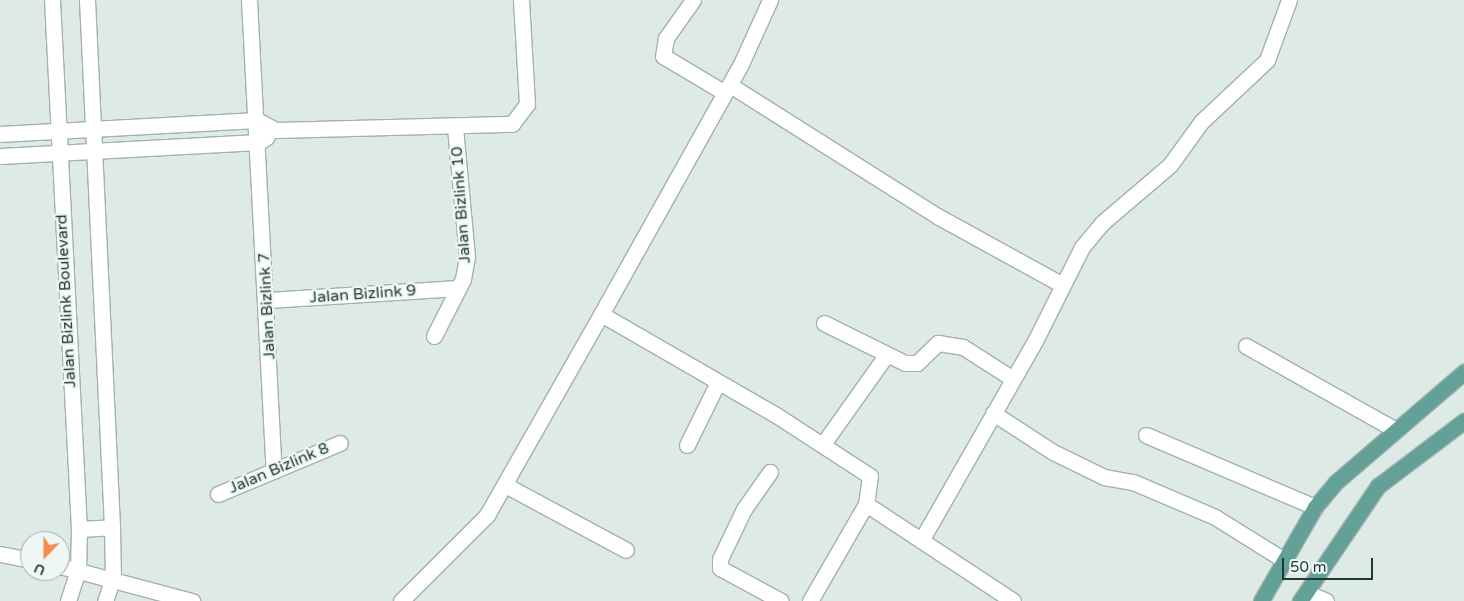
<!DOCTYPE html>
<html>
<head>
<meta charset="utf-8">
<style>
  body { margin:0 }
  #map { position:relative; width:1464px; height:601px; overflow:hidden; background:#deeae6; font-family:"Varela Round",sans-serif }
  div>[style] { position:absolute }
  .roads { filter:drop-shadow(1px 0 #a1b2ae) drop-shadow(-1px 0 #a1b2ae) drop-shadow(0 1px #a1b2ae) drop-shadow(0 -1px #a1b2ae) }
  .minor>* { height:15px; margin:-7.5px; padding:0 7.5px; transform-origin:7.5px; border-radius:7.5px; background:#fff }
  .major>* { height:15px; margin:-7.5px; padding:0 7.5px; transform-origin:7.5px; border-radius:7.5px; background:#62a098 }
  span { translate:-50% -50%; white-space:nowrap; text-align:center; line-height:1.15; -webkit-text-stroke:5px #eef7f3; paint-order:stroke }
  .street-label { font-size:16px; color:#1f3a36 }
  .north { position:absolute; left:20px; top:531px; width:50px; height:50px; box-sizing:border-box; background:#eef7f3; border:1px solid #9baba7; border-radius:50%; rotate:202deg; font-size:14px; font-weight:700; line-height:20px; text-align:center; color:#1f3a36 }
  .north::after { content:''; display:block; margin:auto; width:18px; height:22px; background:#f48d52; clip-path:polygon(50% 0,100% 100%,50% 72%,0 100%) }
  .scale { position:absolute; left:1282px; top:558px; width:91px; height:22px; box-sizing:border-box; border:2px solid #1f3a36; border-top:0; padding-left:6px; font-size:15px; line-height:18px; white-space:nowrap; color:#1f3a36; -webkit-text-stroke:4px #eef7f3; paint-order:stroke }
</style>
</head>
<body>
<div id="map">
  <div class="roads">
    <div class="minor">
      <i style="left:52px;top:0;width:530px;rotate:87.08deg"></i>
      <i style="left:79px;top:529px;width:41px;rotate:91.4deg"></i>
      <i style="left:78px;top:570px;width:33px;rotate:108deg"></i>
      <i style="left:87px;top:0;width:528px;rotate:87.28deg"></i>
      <i style="left:112px;top:527px;width:50px;rotate:88.9deg"></i>
      <i style="left:113px;top:577px;width:25px;rotate:108deg"></i>
      <i style="left:249px;top:0;width:471px;rotate:87deg"></i>
      <i style="left:693px;top:0;width:47px;rotate:125.4deg"></i>
      <i style="left:666px;top:38px;width:18px;rotate:99deg"></i>
      <i style="left:663px;top:56px;width:72px;rotate:30.8deg"></i>
      <i style="left:770px;top:0;width:70px;rotate:114.4deg"></i>
      <i style="left:741px;top:64px;width:287px;rotate:119.2deg"></i>
      <i style="left:601px;top:314px;width:202px;rotate:30deg"></i>
      <i style="left:776px;top:415px;width:112px;rotate:33deg"></i>
      <i style="left:870px;top:476px;width:28px;rotate:98deg"></i>
      <i style="left:866px;top:504px;width:112px;rotate:120deg"></i>
      <i style="left:730px;top:85px;width:247px;rotate:32.3deg"></i>
      <i style="left:939px;top:217px;width:139px;rotate:28.8deg"></i>
      <i style="left:0;top:134px;width:257px;rotate:-3.1deg"></i>
      <i style="left:257px;top:120px;width:21px;rotate:28deg"></i>
      <i style="left:276px;top:130px;width:236px;rotate:-1.5deg"></i>
      <i style="left:512px;top:124px;width:25px;rotate:-53deg"></i>
      <i style="left:527px;top:104px;width:104px;rotate:-93.3deg"></i>
      <i style="left:0;top:156px;width:259px;rotate:-3.1deg"></i>
      <i style="left:259px;top:142px;width:9px;rotate:-32deg"></i>
      <i style="left:268px;top:300px;width:191px;rotate:-3.6deg"></i>
      <i style="left:824px;top:323px;width:90px;rotate:26.3deg"></i>
      <i style="left:905px;top:363px;width:12px"></i>
      <i style="left:917px;top:363px;width:29px;rotate:-44deg"></i>
      <i style="left:938px;top:343px;width:25px;rotate:9deg"></i>
      <i style="left:963px;top:347px;width:59px;rotate:32.6deg"></i>
      <i style="left:434px;top:336px;width:64px;rotate:-63deg"></i>
      <i style="left:463px;top:279px;width:22px;rotate:-80deg"></i>
      <i style="left:467px;top:257px;width:131px;rotate:-95.3deg"></i>
      <i style="left:1246px;top:346px;width:170px;rotate:29.3deg"></i>
      <i style="left:993px;top:413px;width:72px;rotate:33deg"></i>
      <i style="left:1053px;top:452px;width:57px;rotate:26.1deg"></i>
      <i style="left:1104px;top:477px;width:29px;rotate:10deg"></i>
      <i style="left:1133px;top:482px;width:89px;rotate:23.1deg"></i>
      <i style="left:1215px;top:517px;width:81px;rotate:31.9deg"></i>
      <i style="left:1146px;top:435px;width:184px;rotate:23.1deg"></i>
      <i style="left:823px;top:444px;width:110px;rotate:-54.6deg"></i>
      <i style="left:687px;top:445px;width:70px;rotate:-63.8deg"></i>
      <i style="left:770px;top:472px;width:45px;rotate:125.1deg"></i>
      <i style="left:744px;top:509px;width:55px;rotate:115.6deg"></i>
      <i style="left:720px;top:559px;width:9px;rotate:90deg"></i>
      <i style="left:720px;top:568px;width:69px;rotate:28.4deg"></i>
      <i style="left:505px;top:485px;width:137px;rotate:28.2deg"></i>
      <i style="left:218px;top:494px;width:132px;rotate:-22.7deg"></i>
      <i style="left:866px;top:504px;width:176px;rotate:33.4deg"></i>
      <i style="left:79px;top:529px;width:33px;rotate:-3deg"></i>
      <i style="left:922px;top:539px;width:228px;rotate:-60.3deg"></i>
      <i style="left:1035px;top:341px;width:105px;rotate:-63.4deg"></i>
      <i style="left:1082px;top:247px;width:31px;rotate:-50deg"></i>
      <i style="left:1102px;top:223px;width:89px;rotate:-40.5deg"></i>
      <i style="left:1170px;top:165px;width:53px;rotate:-54.2deg"></i>
      <i style="left:1201px;top:122px;width:91px;rotate:-43.2deg"></i>
      <i style="left:1267px;top:60px;width:64px;rotate:-69.9deg"></i>
      <i style="left:0;top:554px;width:31px;rotate:11deg"></i>
      <i style="left:60px;top:566px;width:137px;rotate:14.9deg"></i>
      <i style="left:1306px;top:592px;width:22px;rotate:24deg"></i>
      <i style="left:401px;top:601px;width:122px;rotate:-45deg"></i>
      <i style="left:487px;top:515px;width:231px;rotate:-60.4deg"></i>
    </div>
    <div class="major">
      <i style="left:1261px;top:601px;width:108px;rotate:-60.1deg"></i>
      <i style="left:1315px;top:507px;width:33px;rotate:-50deg"></i>
      <i style="left:1336px;top:482px;width:169px;rotate:-40.7deg"></i>
      <i style="left:1300px;top:601px;width:139px;rotate:-55.9deg"></i>
      <i style="left:1378px;top:486px;width:108px;rotate:-37.1deg"></i>
    </div>
  </div>
  <div class="street-label">
    <span style="left:461px;top:205px;rotate:-94deg">Jalan Bizlink 10</span>
    <span style="left:363px;top:294px;rotate:-4deg">Jalan Bizlink 9</span>
    <span style="left:66px;top:301px;rotate:-93deg">Jalan Bizlink Boulevard</span>
    <span style="left:267px;top:306px;rotate:-93deg">Jalan Bizlink 7</span>
    <span style="left:279px;top:468px;rotate:-23deg">Jalan Bizlink 8</span>
  </div>
  <div class="north">U</div>
  <div class="scale">50 m</div>
</div>
</body>
</html>
